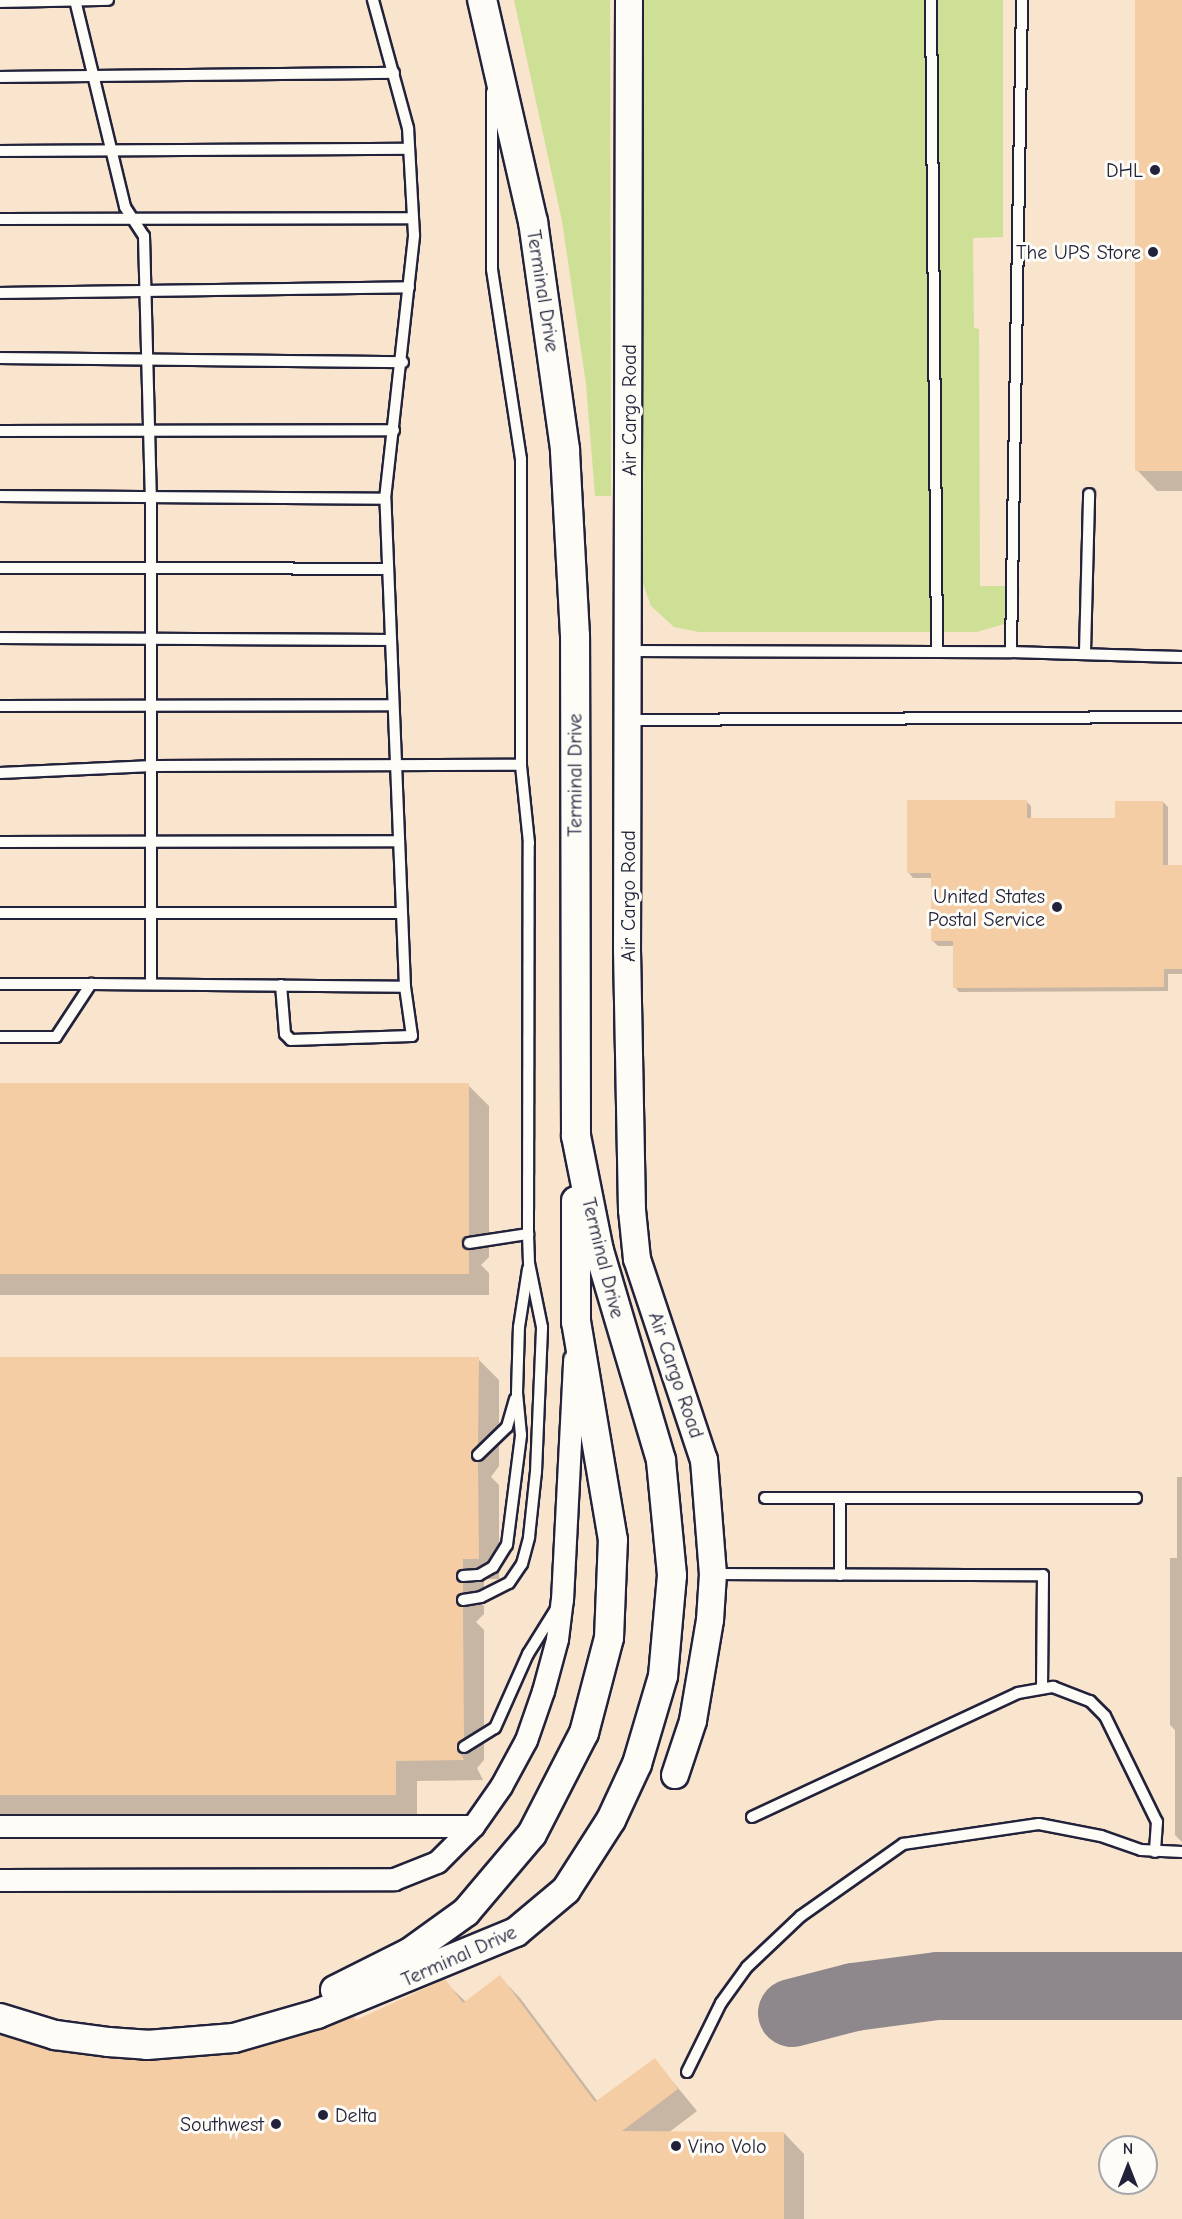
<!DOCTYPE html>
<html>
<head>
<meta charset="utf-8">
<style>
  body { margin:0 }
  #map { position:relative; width:1182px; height:2219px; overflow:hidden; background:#fbeede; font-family:"Comic Neue",sans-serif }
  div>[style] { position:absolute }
  .built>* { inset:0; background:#f9e4cd }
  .green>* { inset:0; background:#cde095 }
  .shadow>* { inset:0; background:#0003 }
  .taxiway>* { height:68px; margin:-34px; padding:0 34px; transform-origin:34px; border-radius:34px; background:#8e888c }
  .building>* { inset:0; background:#f5cda5; transform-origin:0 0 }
  .roads { filter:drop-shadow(2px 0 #22223b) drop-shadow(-2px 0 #22223b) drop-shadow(0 2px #22223b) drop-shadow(0 -2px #22223b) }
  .service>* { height:10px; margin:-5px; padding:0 5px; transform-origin:5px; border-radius:5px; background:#fdfcf7 }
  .minor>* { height:21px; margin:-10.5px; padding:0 10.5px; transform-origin:10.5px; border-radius:10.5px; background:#fdfcf7 }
  .tertiary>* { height:26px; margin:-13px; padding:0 13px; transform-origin:13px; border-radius:13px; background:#fdfcf7 }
  .secondary>* { height:28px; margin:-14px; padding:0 14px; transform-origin:14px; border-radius:14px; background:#fdfcf7 }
  .dots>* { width:16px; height:16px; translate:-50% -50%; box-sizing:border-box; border:3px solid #fdfcf7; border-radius:50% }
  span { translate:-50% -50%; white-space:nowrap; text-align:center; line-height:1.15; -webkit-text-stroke:6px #fdfcf7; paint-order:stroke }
  .poi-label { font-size:20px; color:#22223b }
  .right { translate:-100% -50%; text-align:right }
  .left { translate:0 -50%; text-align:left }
  .street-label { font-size:20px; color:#22223b }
  .north { position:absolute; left:1098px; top:2135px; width:60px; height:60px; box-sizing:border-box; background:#fdfcf7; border:2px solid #a5a5ac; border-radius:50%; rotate:0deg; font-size:16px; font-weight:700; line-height:24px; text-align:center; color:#22223b }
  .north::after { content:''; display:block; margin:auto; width:21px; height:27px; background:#22223b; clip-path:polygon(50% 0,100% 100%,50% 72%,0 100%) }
</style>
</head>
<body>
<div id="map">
  <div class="built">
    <i style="clip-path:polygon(evenodd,0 0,1182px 0,1182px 2219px,0 2219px,0 0,1110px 2147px,1146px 2147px,1146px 2183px,1110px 2183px,1110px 2147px)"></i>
  </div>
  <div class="green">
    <i style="clip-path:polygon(514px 0,610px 0,611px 496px,595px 496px,586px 384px,562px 221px)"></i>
    <i style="clip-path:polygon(641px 0,1003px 0,1003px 237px,973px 238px,974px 328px,979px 329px,980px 586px,1016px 586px,1020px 590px,1018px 606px,1004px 624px,977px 632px,699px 632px,674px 627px,651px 606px,641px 578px)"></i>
  </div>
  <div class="shadow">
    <i style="clip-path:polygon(1136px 0,1182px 0,1182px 491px,1157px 491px,1137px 470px)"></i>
    <i style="clip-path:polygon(1027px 802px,1031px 806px,1031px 819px,1116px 819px,1163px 802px,1168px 807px,1168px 866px,1182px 866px,1182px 974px,1168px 974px,1168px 991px,959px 992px,955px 987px,955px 946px,938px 946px,933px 941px,933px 878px,913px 878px,909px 873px)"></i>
    <i style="clip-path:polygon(0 1085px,468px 1085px,489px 1106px,489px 1257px,481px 1265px,489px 1273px,489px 1295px,0 1295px)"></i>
    <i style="clip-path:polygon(0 1359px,478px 1359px,499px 1380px,499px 1466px,491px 1477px,499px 1485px,499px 1579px,484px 1579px,484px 1590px,475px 1598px,484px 1606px,484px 1614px,476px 1622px,484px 1630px,484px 1760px,477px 1768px,483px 1780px,417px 1781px,417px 1815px,0 1815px)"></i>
    <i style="clip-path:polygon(1177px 1477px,1182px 1477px,1182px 1842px,1175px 1835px,1175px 1730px,1170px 1725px,1170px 1558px,1177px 1558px)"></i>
    <i style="clip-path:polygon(500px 1977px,520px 1998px,598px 2102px,655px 2060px,697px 2111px,668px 2133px,784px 2133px,804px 2154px,804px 2219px,0 2219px,0 2037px,52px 2053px,146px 2063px,239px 2055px,357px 2021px,444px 1981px,466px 2002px)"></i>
  </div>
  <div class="taxiway">
    <i style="left:792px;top:2013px;width:64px;rotate:-14.5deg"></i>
    <i style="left:854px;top:1997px;width:85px;rotate:-7.5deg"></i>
    <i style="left:938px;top:1986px;width:244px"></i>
  </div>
  <div class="building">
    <i style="left:1135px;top:0;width:47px;height:471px"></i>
    <i style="clip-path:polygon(907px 800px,1027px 800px,1027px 818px,1115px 818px,1115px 801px,1163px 801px,1163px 865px,1182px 865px,1182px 969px,1164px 969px,1164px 987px,953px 988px,953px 941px,931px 941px,931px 873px,907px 873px)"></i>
    <i style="clip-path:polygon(0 1083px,469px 1083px,469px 1235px,462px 1244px,469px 1250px,469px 1274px,0 1274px)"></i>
    <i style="clip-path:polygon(0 1357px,479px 1357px,478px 1444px,471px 1456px,478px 1462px,479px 1559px,463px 1559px,463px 1568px,456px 1576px,463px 1583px,463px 1592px,456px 1601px,463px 1607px,464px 1738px,457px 1747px,464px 1760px,396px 1761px,396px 1795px,0 1795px)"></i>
    <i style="clip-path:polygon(500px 1975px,595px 2102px,655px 2058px,678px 2089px,622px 2131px,784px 2132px,784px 2219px,0 2219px,0 2035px,53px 2051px,107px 2058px,148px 2061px,235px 2054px,354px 2016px,356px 2020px,445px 1979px,463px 2003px)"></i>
  </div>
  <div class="roads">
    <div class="service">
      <i style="left:75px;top:0;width:213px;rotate:76.4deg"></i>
      <i style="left:125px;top:207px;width:35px;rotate:57deg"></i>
      <i style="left:144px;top:236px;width:261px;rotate:88.5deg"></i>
      <i style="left:151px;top:497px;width:486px;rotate:90deg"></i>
      <i style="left:931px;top:0;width:651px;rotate:89.47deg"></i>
      <i style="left:1022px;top:0;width:652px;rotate:90.97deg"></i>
      <i style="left:1011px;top:652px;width:171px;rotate:1.7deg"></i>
      <i style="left:0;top:2px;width:108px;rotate:-1.1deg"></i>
      <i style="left:0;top:77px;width:394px;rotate:-0.6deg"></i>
      <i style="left:0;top:151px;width:409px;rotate:-0.3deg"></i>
      <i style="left:0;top:219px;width:413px;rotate:-0.1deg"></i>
      <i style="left:0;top:293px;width:409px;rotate:-0.8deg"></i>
      <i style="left:0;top:358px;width:403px;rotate:0.6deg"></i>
      <i style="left:0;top:431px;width:394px;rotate:-0.1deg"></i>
      <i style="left:0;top:496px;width:385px;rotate:0.4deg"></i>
      <i style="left:0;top:568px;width:387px;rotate:0.1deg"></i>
      <i style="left:0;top:638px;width:390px;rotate:0.3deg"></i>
      <i style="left:630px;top:651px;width:381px;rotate:0.2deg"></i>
      <i style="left:1085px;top:652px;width:158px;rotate:-88.5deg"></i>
      <i style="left:0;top:706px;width:392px;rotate:-0.1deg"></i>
      <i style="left:630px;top:720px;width:552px;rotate:-0.31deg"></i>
      <i style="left:0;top:773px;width:153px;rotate:-2.6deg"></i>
      <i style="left:153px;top:766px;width:368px;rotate:-0.2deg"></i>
      <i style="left:0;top:842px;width:397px;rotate:-0.1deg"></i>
      <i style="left:0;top:913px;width:401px"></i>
      <i style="left:0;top:984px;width:91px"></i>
      <i style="left:281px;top:985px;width:49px;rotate:85.3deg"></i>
      <i style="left:285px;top:1034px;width:8px;rotate:45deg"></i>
      <i style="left:291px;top:1040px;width:121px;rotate:-1.9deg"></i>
      <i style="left:412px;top:1036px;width:49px;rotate:-98.1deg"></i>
      <i style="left:0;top:1037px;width:56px"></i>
      <i style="left:56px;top:1037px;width:64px;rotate:-56.6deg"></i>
      <i style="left:91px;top:984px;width:314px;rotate:0.5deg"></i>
      <i style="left:405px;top:987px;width:488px;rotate:-92.3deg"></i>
      <i style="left:385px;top:499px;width:266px;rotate:-83.7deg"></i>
      <i style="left:414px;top:235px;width:107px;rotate:-93.2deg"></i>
      <i style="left:408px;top:128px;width:133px;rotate:-105.3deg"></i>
      <i style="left:469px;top:1243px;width:60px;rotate:-8.7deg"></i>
      <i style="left:478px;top:1455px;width:40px;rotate:-44deg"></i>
      <i style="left:507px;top:1427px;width:29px;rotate:-74deg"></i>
      <i style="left:765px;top:1498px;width:75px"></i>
      <i style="left:713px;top:1574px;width:330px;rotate:0.2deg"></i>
      <i style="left:1043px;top:1575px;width:112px;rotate:90.5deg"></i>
      <i style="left:840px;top:1575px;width:77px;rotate:-90deg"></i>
      <i style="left:840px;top:1498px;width:296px"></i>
      <i style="left:463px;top:1576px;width:16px;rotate:-4deg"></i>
      <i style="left:479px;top:1575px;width:16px;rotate:-30deg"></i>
      <i style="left:493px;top:1567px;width:26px;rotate:-58deg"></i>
      <i style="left:507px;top:1545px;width:111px;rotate:-82.7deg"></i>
      <i style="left:521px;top:1435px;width:42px;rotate:-95.4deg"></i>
      <i style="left:517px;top:1393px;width:66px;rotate:-88.3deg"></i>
      <i style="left:519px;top:1327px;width:59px;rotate:-81.2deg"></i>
      <i style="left:463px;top:1600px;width:18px;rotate:-9deg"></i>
      <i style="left:481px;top:1597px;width:31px;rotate:-27deg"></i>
      <i style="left:509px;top:1583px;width:23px;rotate:-56deg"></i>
      <i style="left:522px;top:1564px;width:28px;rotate:-75deg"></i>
      <i style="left:529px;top:1537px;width:65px;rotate:-83.9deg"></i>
      <i style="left:536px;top:1472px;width:145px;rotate:-87.6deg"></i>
      <i style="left:542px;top:1327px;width:65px;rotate:-101.5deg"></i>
      <i style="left:529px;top:1263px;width:29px;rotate:-92deg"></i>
      <i style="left:528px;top:1234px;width:391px;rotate:-89.9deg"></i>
      <i style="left:529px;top:843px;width:78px;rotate:-95.9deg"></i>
      <i style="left:521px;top:765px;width:306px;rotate:-90deg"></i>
      <i style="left:521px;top:459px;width:192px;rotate:-98.7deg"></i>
      <i style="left:492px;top:269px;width:177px;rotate:-90deg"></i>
      <i style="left:464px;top:1747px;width:36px;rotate:-32deg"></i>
      <i style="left:495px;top:1728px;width:81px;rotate:-66deg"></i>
      <i style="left:528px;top:1654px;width:53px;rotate:-58.1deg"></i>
      <i style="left:752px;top:1817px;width:293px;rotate:-25deg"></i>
      <i style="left:1018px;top:1693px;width:36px;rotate:-10deg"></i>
      <i style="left:1053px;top:1687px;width:40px;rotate:21deg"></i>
      <i style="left:1090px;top:1701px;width:21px;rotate:45deg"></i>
      <i style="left:1105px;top:1716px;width:118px;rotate:63.9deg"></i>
      <i style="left:1157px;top:1822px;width:30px;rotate:94deg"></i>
      <i style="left:687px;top:2072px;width:77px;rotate:-63.8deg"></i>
      <i style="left:721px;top:2003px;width:44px;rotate:-54.2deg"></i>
      <i style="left:747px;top:1967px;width:74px;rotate:-43.4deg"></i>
      <i style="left:801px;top:1916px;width:125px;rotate:-35.2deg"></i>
      <i style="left:903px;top:1844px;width:137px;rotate:-8.4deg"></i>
      <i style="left:1039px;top:1824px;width:63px;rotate:11deg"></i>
      <i style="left:1101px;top:1836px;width:42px;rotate:19.3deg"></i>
      <i style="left:1141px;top:1850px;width:41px;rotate:2.8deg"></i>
    </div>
    <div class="minor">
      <i style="left:0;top:1826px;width:473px"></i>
      <i style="left:0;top:1880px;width:394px;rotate:-0.1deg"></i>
      <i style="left:394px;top:1879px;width:46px;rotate:-21.6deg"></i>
      <i style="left:437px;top:1862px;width:51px;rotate:-45deg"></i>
      <i style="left:473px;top:1826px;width:49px;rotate:-55deg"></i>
      <i style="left:501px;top:1786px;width:52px;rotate:-61.5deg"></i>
      <i style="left:526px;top:1740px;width:52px;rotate:-70.9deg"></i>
      <i style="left:543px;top:1691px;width:54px;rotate:-74.9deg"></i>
      <i style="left:557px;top:1639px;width:39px;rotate:-83deg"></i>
      <i style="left:562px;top:1600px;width:241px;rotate:-87.1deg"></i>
    </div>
    <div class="tertiary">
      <i style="left:629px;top:0;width:950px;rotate:90.12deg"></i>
      <i style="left:627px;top:950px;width:260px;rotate:88.9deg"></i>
      <i style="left:632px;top:1210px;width:49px;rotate:84.2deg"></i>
      <i style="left:637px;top:1259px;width:212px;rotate:71.6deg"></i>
      <i style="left:704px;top:1460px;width:114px;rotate:85.5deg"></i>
      <i style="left:713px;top:1574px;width:46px;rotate:93.7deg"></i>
      <i style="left:710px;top:1620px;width:102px;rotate:99.6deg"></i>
      <i style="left:693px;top:1721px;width:57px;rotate:108.4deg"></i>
    </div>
    <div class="secondary">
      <i style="left:335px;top:1990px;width:83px;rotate:-26.6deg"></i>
      <i style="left:409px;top:1953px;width:70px;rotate:-35.7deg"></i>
      <i style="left:466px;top:1912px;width:102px;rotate:-49.8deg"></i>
      <i style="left:532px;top:1834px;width:114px;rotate:-62.8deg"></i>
      <i style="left:584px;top:1733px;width:98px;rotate:-75.3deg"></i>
      <i style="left:609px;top:1638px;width:98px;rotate:-87.7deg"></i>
      <i style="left:613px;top:1540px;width:221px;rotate:-99.6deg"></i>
      <i style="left:576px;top:1322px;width:121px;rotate:-90deg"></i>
      <i style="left:0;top:2018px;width:58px;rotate:17.2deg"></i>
      <i style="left:55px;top:2035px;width:53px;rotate:7.5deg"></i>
      <i style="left:108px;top:2042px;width:39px;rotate:4deg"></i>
      <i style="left:147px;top:2045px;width:87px;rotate:-4.6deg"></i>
      <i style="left:234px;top:2038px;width:86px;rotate:-16.1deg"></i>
      <i style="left:317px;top:2014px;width:215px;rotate:-22.4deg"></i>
      <i style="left:516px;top:1932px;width:65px;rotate:-40deg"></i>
      <i style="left:566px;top:1890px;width:83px;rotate:-57.3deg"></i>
      <i style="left:611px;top:1820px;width:62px;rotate:-65.1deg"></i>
      <i style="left:637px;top:1764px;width:92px;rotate:-73.5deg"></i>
      <i style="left:663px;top:1676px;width:101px;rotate:-84.9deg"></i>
      <i style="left:672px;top:1575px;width:116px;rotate:-95.5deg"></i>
      <i style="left:661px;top:1460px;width:218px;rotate:-106.5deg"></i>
      <i style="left:599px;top:1251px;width:117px;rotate:-101.3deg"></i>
      <i style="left:576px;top:1136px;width:500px;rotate:-90.11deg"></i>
      <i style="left:575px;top:636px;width:187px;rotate:-93.1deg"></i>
      <i style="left:565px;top:449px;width:229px;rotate:-98deg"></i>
      <i style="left:533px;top:222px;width:228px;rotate:-102.9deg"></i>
    </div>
  </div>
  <div class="dots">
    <i style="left:1155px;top:170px;background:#22223b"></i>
    <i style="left:1153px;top:252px;background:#22223b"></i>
    <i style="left:1057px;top:907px;background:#22223b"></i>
    <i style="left:323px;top:2115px;background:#22223b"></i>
    <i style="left:276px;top:2124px;background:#22223b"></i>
    <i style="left:676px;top:2146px;background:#22223b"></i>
  </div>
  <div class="poi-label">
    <span class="right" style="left:1143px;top:170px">DHL</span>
    <span class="right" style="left:1141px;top:252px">The UPS Store</span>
    <span class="right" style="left:1045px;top:908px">United States<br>Postal Service</span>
    <span class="left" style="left:335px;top:2115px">Delta</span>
    <span class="right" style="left:264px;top:2124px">Southwest</span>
    <span class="left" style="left:688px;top:2146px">Vino Volo</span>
  </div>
  <div class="street-label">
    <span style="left:543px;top:291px;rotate:81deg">Terminal Drive</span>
    <span style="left:629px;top:410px;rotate:-90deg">Air Cargo Road</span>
    <span style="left:575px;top:775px;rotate:-90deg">Terminal Drive</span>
    <span style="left:628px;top:896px;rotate:-90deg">Air Cargo Road</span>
    <span style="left:603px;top:1258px;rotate:76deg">Terminal Drive</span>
    <span style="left:676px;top:1375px;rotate:71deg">Air Cargo Road</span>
    <span style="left:459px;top:1956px;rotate:-24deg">Terminal Drive</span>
  </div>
  <div class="north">N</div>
</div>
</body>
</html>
